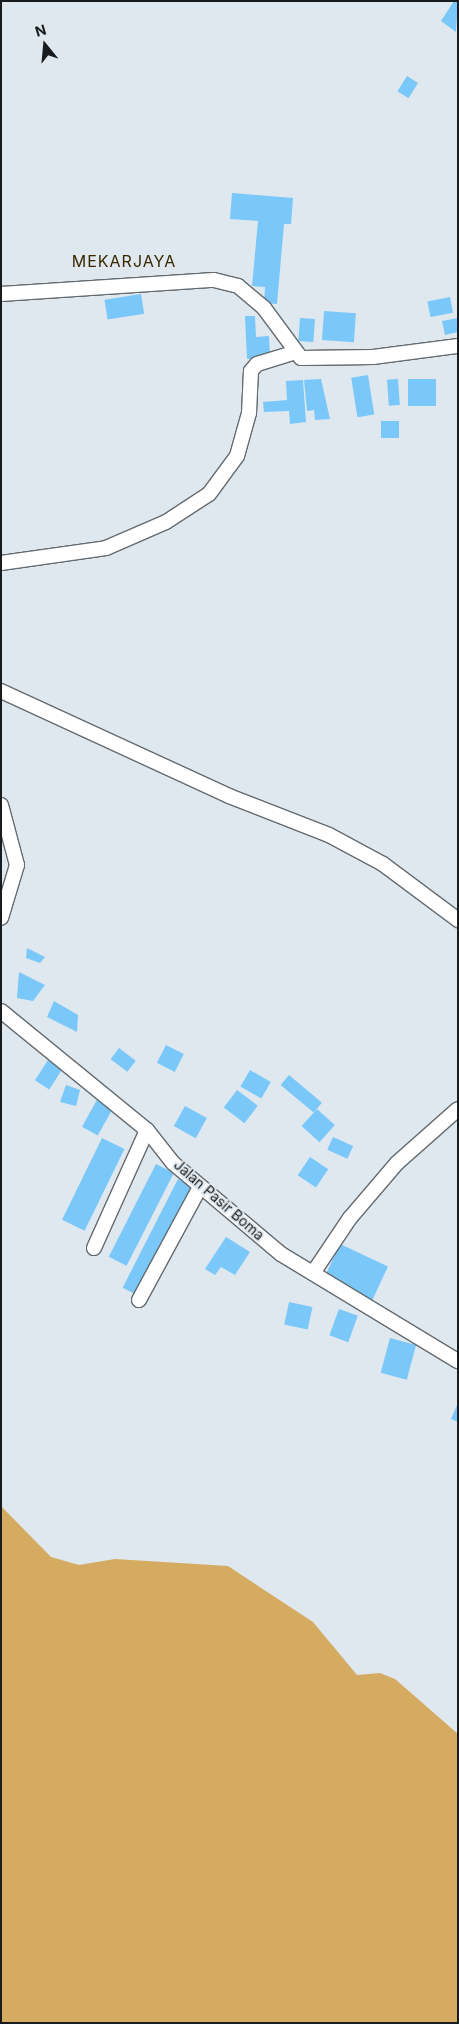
<!DOCTYPE html>
<html>
<head>
<meta charset="utf-8">
<style>
  body { margin:0 }
  #map { position:relative; width:459px; height:2024px; overflow:hidden; background:#dfe8ee; font-family:Inter,sans-serif }
  div>[style] { position:absolute }
  .forest>* { inset:0; background:#d4ab61 }
  .building>* { inset:0; background:#7ac7f9; transform-origin:0 0 }
  .roads { filter:drop-shadow(1px 0 #646b70) drop-shadow(-1px 0 #646b70) drop-shadow(0 1px #646b70) drop-shadow(0 -1px #646b70) }
  .minor>* { height:14px; margin:-7px; padding:0 7px; transform-origin:7px; border-radius:7px; background:#fff }
  span { translate:-50% -50%; white-space:nowrap; text-align:center; line-height:1.15; -webkit-text-stroke:4px #dfe8ee; paint-order:stroke }
  .street-label { font-size:14px; color:#191c1e }
  .quarter-label { font-size:16px; color:#3a2700; letter-spacing:1px }
  .frame { position:absolute; inset:0; border:2px solid #191c1e; pointer-events:none }
  .north { position:absolute; left:20px; top:20px; width:50px; height:50px; -webkit-text-stroke:4px #dfe8ee; paint-order:stroke; rotate:343deg; font-size:14px; font-weight:700; line-height:20px; text-align:center; color:#191c1e }
  .north::after { content:''; display:block; margin:auto; width:18px; height:22px; background:#191c1e; clip-path:polygon(50% 0,100% 100%,50% 72%,0 100%) }
</style>
</head>
<body>
<div id="map">
  <div class="forest">
    <i style="clip-path:polygon(1px 1506px,51px 1557px,79px 1565px,115px 1559px,228px 1566px,313px 1622px,357px 1675px,380px 1673px,395px 1679px,458px 1734px,458px 2023px,1px 2023px)"></i>
  </div>
  <div class="building">
    <i style="clip-path:polygon(454px 1px,458px 1px,456px 32px,441px 21px)"></i>
    <i style="left:407px;top:76px;width:13px;height:18px;rotate:32deg"></i>
    <i style="clip-path:polygon(232px 193px,293px 198px,291px 224px,284px 224px,277px 304px,264px 303px,265px 287px,252px 286px,258px 221px,230px 219px)"></i>
    <i style="left:141px;top:294px;width:20px;height:37px;rotate:81deg"></i>
    <i style="left:450px;top:297px;width:16px;height:23px;rotate:79deg"></i>
    <i style="left:324px;top:311px;width:32px;height:29px;rotate:4deg"></i>
    <i style="clip-path:polygon(245px 316px,255px 316px,256px 337px,269px 336px,270px 358px,247px 359px)"></i>
    <i style="left:300px;top:318px;width:15px;height:23px;rotate:4deg"></i>
    <i style="clip-path:polygon(458px 318px,458px 332px,445px 335px,442px 321px)"></i>
    <i style="left:368px;top:375px;width:40px;height:17px;rotate:81deg"></i>
    <i style="clip-path:polygon(321px 379px,330px 419px,315px 420px,314px 410px,307px 411px,304px 380px)"></i>
    <i style="left:398px;top:379px;width:26px;height:11px;rotate:86deg"></i>
    <i style="left:408px;top:379px;width:28px;height:27px"></i>
    <i style="clip-path:polygon(303px 380px,306px 422px,290px 424px,289px 411px,264px 412px,263px 402px,287px 400px,286px 381px)"></i>
    <i style="left:381px;top:421px;width:18px;height:17px"></i>
    <i style="clip-path:polygon(27px 948px,45px 957px,40px 963px,26px 958px)"></i>
    <i style="clip-path:polygon(19px 972px,45px 985px,33px 1001px,17px 998px)"></i>
    <i style="clip-path:polygon(54px 1001px,78px 1015px,77px 1032px,47px 1017px)"></i>
    <i style="left:166px;top:1045px;width:20px;height:20px;rotate:27deg"></i>
    <i style="left:119px;top:1048px;width:21px;height:14px;rotate:37deg"></i>
    <i style="left:48px;top:1060px;width:17px;height:24px;rotate:33deg"></i>
    <i style="left:250px;top:1070px;width:24px;height:19px;rotate:30deg"></i>
    <i style="left:289px;top:1075px;width:43px;height:13px;rotate:40deg"></i>
    <i style="clip-path:polygon(66px 1085px,80px 1090px,76px 1106px,60px 1102px)"></i>
    <i style="left:237px;top:1090px;width:26px;height:22px;rotate:37deg"></i>
    <i style="left:98px;top:1098px;width:18px;height:33px;rotate:29deg"></i>
    <i style="left:185px;top:1106px;width:25px;height:23px;rotate:29deg"></i>
    <i style="left:317px;top:1109px;width:24px;height:23px;rotate:42deg"></i>
    <i style="left:333px;top:1137px;width:22px;height:14px;rotate:24deg"></i>
    <i style="left:102px;top:1138px;width:25px;height:91px;rotate:26deg"></i>
    <i style="left:310px;top:1157px;width:22px;height:22px;rotate:34deg"></i>
    <i style="left:156px;top:1164px;width:20px;height:104px;rotate:27deg"></i>
    <i style="left:178px;top:1179px;width:20px;height:122px;rotate:27deg"></i>
    <i style="clip-path:polygon(226px 1237px,250px 1252px,235px 1275px,221px 1267px,215px 1275px,205px 1269px)"></i>
    <i style="left:340px;top:1244px;width:53px;height:37px;rotate:25deg"></i>
    <i style="left:289px;top:1302px;width:24px;height:23px;rotate:12deg"></i>
    <i style="left:339px;top:1309px;width:20px;height:28px;rotate:20deg"></i>
    <i style="left:390px;top:1338px;width:27px;height:36px;rotate:15deg"></i>
    <i style="clip-path:polygon(458px 1403px,458px 1422px,451px 1419px)"></i>
  </div>
  <div class="roads">
    <div class="minor">
      <i style="left:1px;top:294px;width:213px;rotate:-3.8deg"></i>
      <i style="left:214px;top:280px;width:25px;rotate:14deg"></i>
      <i style="left:238px;top:286px;width:34px;rotate:40deg"></i>
      <i style="left:264px;top:308px;width:62px;rotate:53.5deg"></i>
      <i style="left:301px;top:358px;width:72px;rotate:-0.8deg"></i>
      <i style="left:373px;top:357px;width:86px;rotate:-7.4deg"></i>
      <i style="left:1px;top:563px;width:106px;rotate:-8.1deg"></i>
      <i style="left:106px;top:548px;width:65px;rotate:-23.4deg"></i>
      <i style="left:166px;top:522px;width:51px;rotate:-33.1deg"></i>
      <i style="left:209px;top:494px;width:47px;rotate:-53.6deg"></i>
      <i style="left:237px;top:456px;width:45px;rotate:-74.4deg"></i>
      <i style="left:249px;top:413px;width:42px;rotate:-87.3deg"></i>
      <i style="left:251px;top:371px;width:9px;rotate:-49deg"></i>
      <i style="left:257px;top:364px;width:38px;rotate:-17deg"></i>
      <i style="left:1px;top:691px;width:251px;rotate:24.7deg"></i>
      <i style="left:229px;top:796px;width:107px;rotate:21.3deg"></i>
      <i style="left:329px;top:835px;width:61px;rotate:28.2deg"></i>
      <i style="left:383px;top:864px;width:94px;rotate:36.7deg"></i>
      <i style="left:1px;top:805px;width:62px;rotate:75.1deg"></i>
      <i style="left:17px;top:865px;width:55px;rotate:106.8deg"></i>
      <i style="left:1px;top:1011px;width:188px;rotate:39.2deg"></i>
      <i style="left:147px;top:1130px;width:42px;rotate:51.8deg"></i>
      <i style="left:173px;top:1163px;width:141px;rotate:40.1deg"></i>
      <i style="left:281px;top:1254px;width:207px;rotate:31.2deg"></i>
      <i style="left:94px;top:1248px;width:129px;rotate:-65.8deg"></i>
      <i style="left:313px;top:1273px;width:66px;rotate:-56.1deg"></i>
      <i style="left:350px;top:1218px;width:72px;rotate:-49.5deg"></i>
      <i style="left:397px;top:1163px;width:81px;rotate:-41.5deg"></i>
      <i style="left:139px;top:1300px;width:128px;rotate:-61.6deg"></i>
    </div>
  </div>
  <div class="street-label">
    <span style="left:219px;top:1200px;rotate:41deg">Jalan Pasir Boma</span>
  </div>
  <div class="quarter-label">
    <span style="left:124px;top:261px">MEKARJAYA</span>
  </div>
  <div class="frame"></div>
  <div class="north">N</div>
</div>
</body>
</html>
